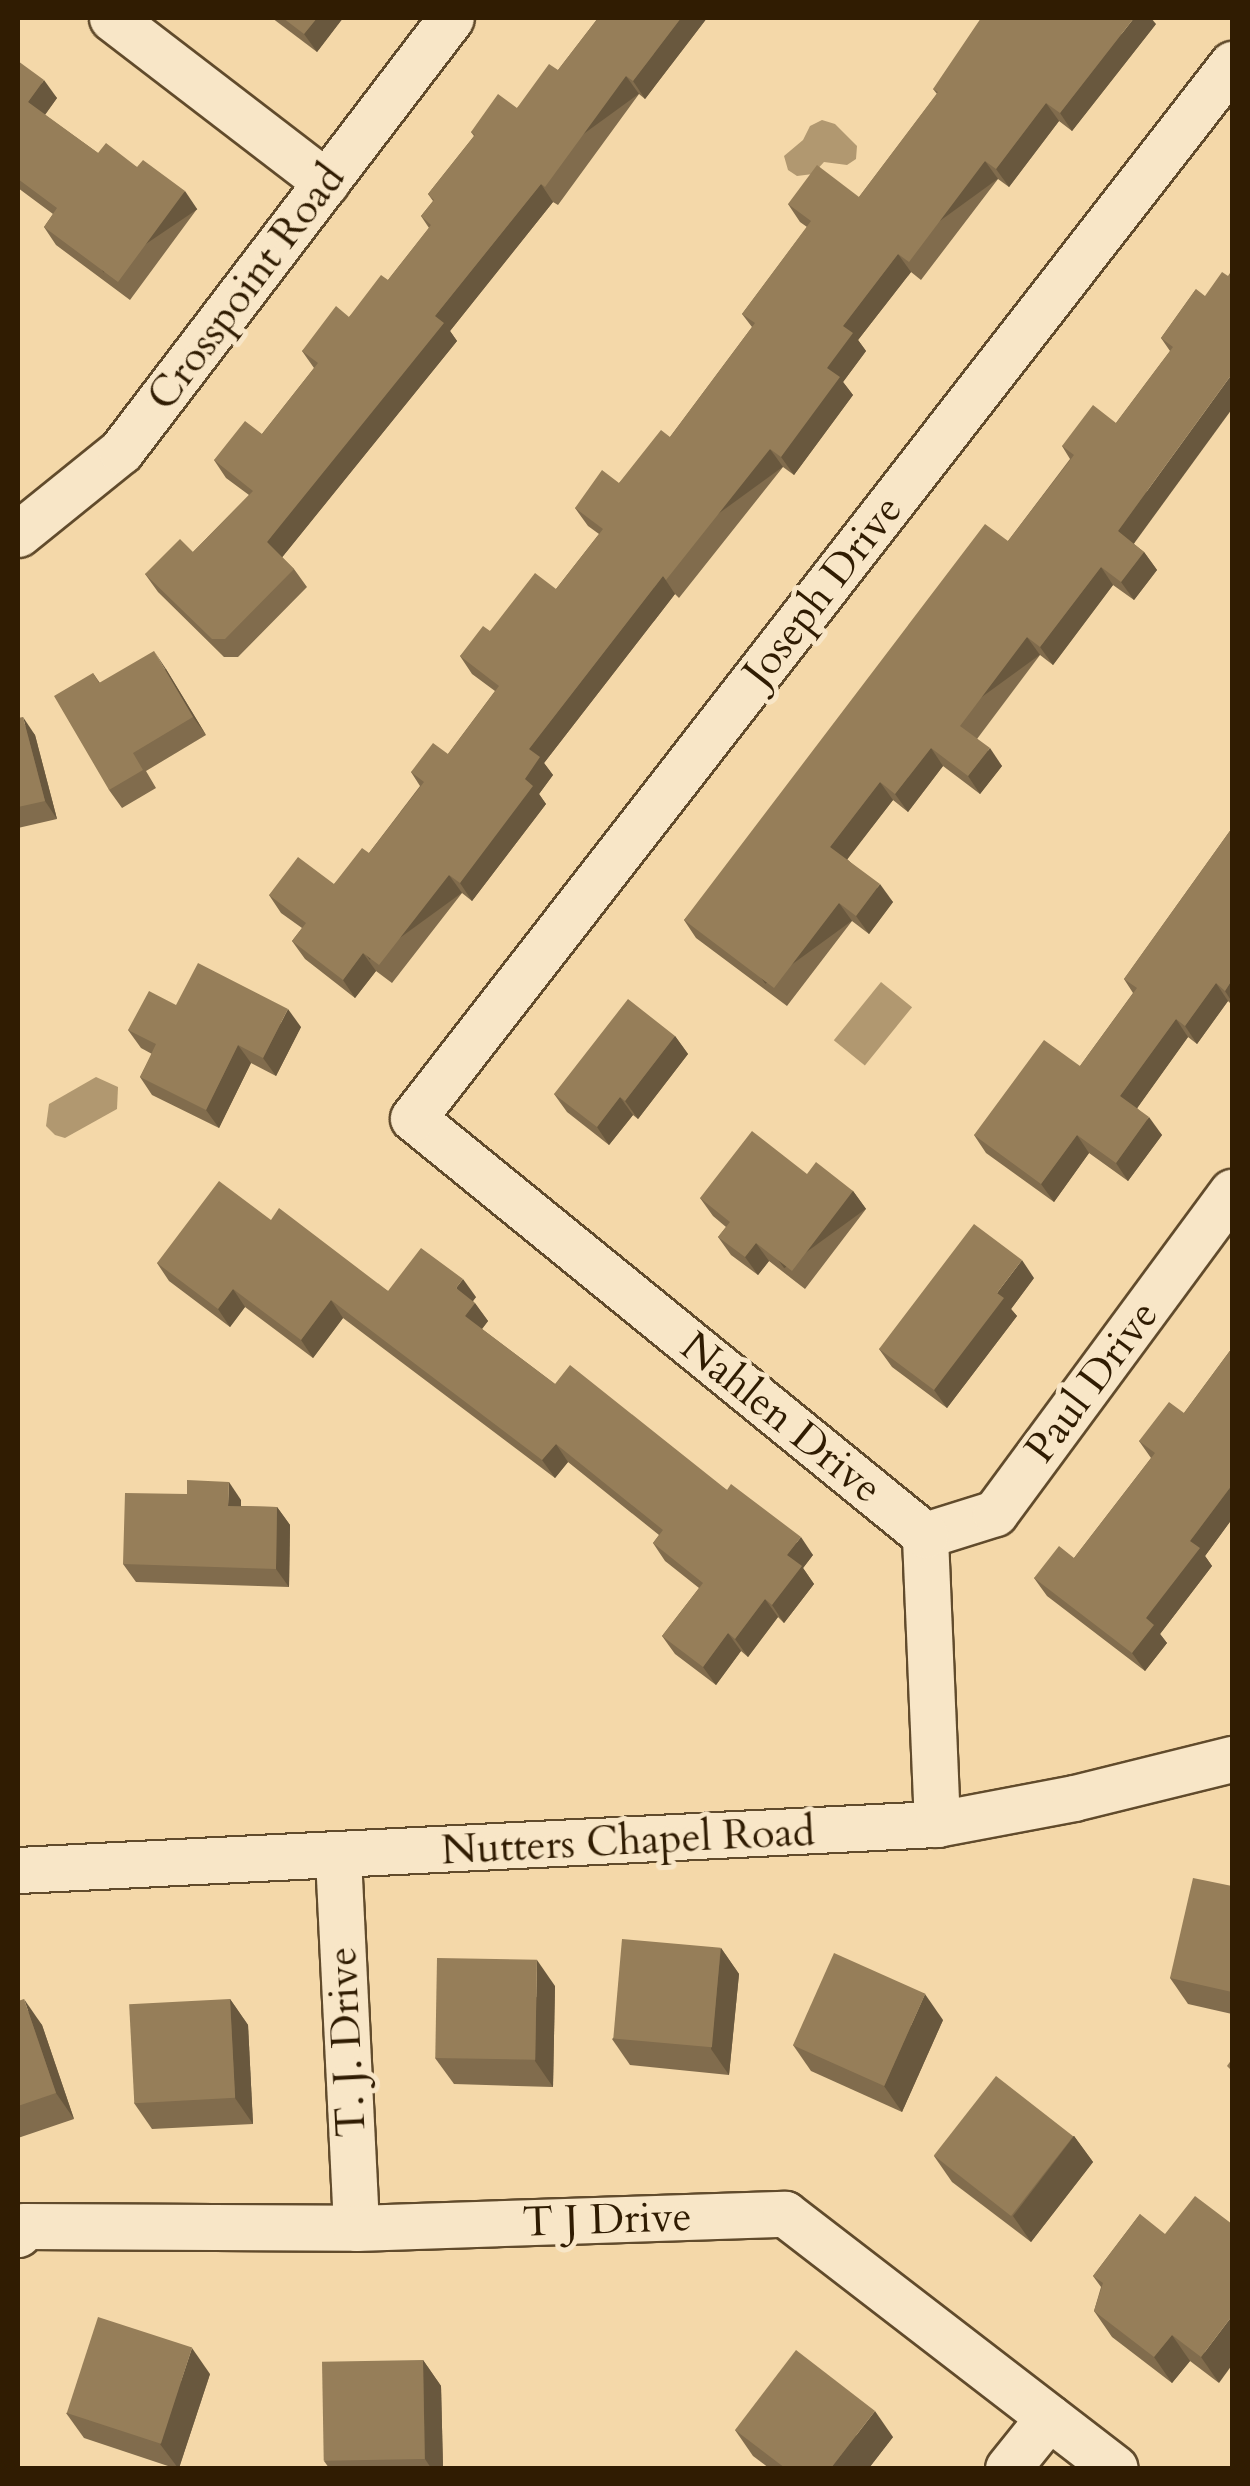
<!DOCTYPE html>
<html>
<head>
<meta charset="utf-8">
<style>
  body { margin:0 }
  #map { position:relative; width:1250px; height:2486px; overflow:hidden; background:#f4d8a9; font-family:Cardo,serif }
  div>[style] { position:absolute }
  .water>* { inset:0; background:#b19870; transform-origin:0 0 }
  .roads { filter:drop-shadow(2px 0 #614b2c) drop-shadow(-2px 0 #614b2c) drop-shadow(0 2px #614b2c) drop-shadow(0 -2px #614b2c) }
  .minor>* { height:45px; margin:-22.5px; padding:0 22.5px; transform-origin:22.5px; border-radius:22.5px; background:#f8e6c7 }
  .wall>* { inset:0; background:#816c4d }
  .shaded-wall>* { inset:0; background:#69583e; transform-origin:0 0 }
  .building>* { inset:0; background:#967e59; transform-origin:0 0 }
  span { translate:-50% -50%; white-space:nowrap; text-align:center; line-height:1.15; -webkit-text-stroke:10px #f8e6c7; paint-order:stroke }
  .street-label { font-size:42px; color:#301c02 }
  .frame { position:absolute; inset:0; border:20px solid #301c02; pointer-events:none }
</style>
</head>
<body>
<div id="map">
  <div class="water">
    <i style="clip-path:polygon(822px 120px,835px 124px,857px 146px,856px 159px,847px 165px,824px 162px,813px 174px,797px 176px,788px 170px,784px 156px,803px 140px,810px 126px)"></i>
    <i style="left:881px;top:982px;width:40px;height:75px;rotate:39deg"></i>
    <i style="clip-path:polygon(96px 1077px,118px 1087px,117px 1109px,65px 1138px,55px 1135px,46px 1126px,49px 1104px)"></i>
  </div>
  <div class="roads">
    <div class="minor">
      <i style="left:112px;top:18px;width:270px;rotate:37.5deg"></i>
      <i style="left:18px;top:534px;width:132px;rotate:-38.9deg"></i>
      <i style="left:121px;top:451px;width:544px;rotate:-52.69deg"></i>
      <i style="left:925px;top:1535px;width:73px;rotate:-17.4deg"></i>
      <i style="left:995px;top:1513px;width:399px;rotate:-53.6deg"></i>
      <i style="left:937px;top:1824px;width:289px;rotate:-92.4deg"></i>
      <i style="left:925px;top:1535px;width:660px;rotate:-140.84deg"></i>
      <i style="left:413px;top:1118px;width:1335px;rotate:-52.15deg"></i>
      <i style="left:338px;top:1857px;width:371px;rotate:87.2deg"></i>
      <i style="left:18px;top:1870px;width:920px;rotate:-2.87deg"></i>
      <i style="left:937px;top:1824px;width:139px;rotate:-10.7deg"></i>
      <i style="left:1074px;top:1798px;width:163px;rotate:-13.9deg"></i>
      <i style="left:18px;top:2234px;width:9px;rotate:-58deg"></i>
      <i style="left:23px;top:2226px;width:333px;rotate:0.3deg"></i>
      <i style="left:356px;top:2228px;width:429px;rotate:-1.9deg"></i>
      <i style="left:785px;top:2214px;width:416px;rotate:37.6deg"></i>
      <i style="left:1008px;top:2468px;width:65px;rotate:-51.2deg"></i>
    </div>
  </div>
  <div class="wall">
    <i style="clip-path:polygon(272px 18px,343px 18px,317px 52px)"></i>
    <i style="clip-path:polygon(598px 18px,707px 18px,645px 99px,639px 94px,558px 205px,553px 202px,450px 331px,457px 341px,282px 557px,294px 569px,307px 587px,238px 657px,224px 657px,158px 592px,145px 574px,193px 552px,249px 495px,226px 478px,214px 460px,262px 434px,314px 368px,302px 351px,349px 317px,388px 280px,429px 228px,421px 216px,433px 201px,428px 194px,474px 136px,471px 132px,517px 108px,558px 70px)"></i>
    <i style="clip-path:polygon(1156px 24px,1072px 131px,1059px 121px,1009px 187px,998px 179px,921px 280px,911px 272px,858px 340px,866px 351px,843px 382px,853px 395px,794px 475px,783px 467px,679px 598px,675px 594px,544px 763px,553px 775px,539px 794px,546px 804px,472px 901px,462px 893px,392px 983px,376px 971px,355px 998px,305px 959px,292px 941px,302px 928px,281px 913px,269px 895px,334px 884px,369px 853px,420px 786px,411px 772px,448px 754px,495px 691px,472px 674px,460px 656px,490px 631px,556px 589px,599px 534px,588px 526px,575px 508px,619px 483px,670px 437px,752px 327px,742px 314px,807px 227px,800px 222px,788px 204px,859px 197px,937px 94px,933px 89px)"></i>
    <i style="clip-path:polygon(18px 61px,57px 98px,45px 115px,98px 153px,137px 167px,197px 209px,130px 300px,56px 245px,44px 227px,53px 214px,18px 188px)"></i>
    <i style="clip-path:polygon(1196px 289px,1134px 544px,1144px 552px,1157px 570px,1134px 600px,1113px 585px,1053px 665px,1040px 655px,977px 739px,1002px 766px,980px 794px,943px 766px,908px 812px,893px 800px,847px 859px,893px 902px,869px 934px,852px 921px,787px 1006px,696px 938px,684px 920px,1008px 541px,1070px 459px,1062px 446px,1116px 423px,1170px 351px,1161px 338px)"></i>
    <i style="clip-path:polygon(166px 669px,206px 735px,146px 771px,156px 788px,122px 808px,109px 790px,93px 673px,100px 683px)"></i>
    <i style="clip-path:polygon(18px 718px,35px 735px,57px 819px,18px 828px)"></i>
    <i style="clip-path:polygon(1232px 828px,1232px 1005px,1228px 1001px,1197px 1044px,1188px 1037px,1137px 1108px,1162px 1135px,1128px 1181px,1089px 1153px,1054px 1202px,986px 1153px,974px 1135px,1080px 1066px,1133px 993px,1124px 979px)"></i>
    <i style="clip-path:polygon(176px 1005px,301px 1027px,276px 1076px,251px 1063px,219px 1128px,152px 1095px,140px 1077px,152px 1054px,141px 1048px,128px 1030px)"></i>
    <i style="clip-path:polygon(675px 1036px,688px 1054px,638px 1119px,633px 1115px,609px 1145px,567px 1112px,554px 1094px)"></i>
    <i style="clip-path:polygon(807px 1174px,853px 1191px,866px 1209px,805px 1289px,769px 1261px,758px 1275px,731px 1255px,718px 1237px,726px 1227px,713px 1216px,700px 1198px)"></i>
    <i style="clip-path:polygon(271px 1220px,388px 1291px,476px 1297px,473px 1301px,488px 1321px,482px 1329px,555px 1384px,727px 1490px,813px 1555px,803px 1568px,814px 1584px,784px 1623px,778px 1617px,748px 1657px,741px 1651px,716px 1685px,675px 1654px,662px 1636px,699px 1588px,665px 1561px,653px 1543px,659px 1535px,568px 1462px,555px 1478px,343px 1318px,313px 1358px,245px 1307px,230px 1327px,169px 1281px,157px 1263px)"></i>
    <i style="clip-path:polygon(1034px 1278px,1011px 1309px,1017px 1316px,947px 1408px,892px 1367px,879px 1349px)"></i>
    <i style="clip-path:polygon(1232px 1348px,1232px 1519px,1205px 1556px,1212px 1566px,1160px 1634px,1167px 1643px,1145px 1671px,1047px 1596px,1034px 1578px,1074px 1558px,1151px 1458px,1139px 1441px,1184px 1413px)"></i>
    <i style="clip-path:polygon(241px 1500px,241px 1506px,277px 1507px,290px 1525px,289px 1587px,136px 1582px,123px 1564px)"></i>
    <i style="clip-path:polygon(1232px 1886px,1232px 2014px,1188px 2004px,1170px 1978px)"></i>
    <i style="clip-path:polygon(721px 1948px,739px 1974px,729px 2075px,630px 2065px,612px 2039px)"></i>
    <i style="clip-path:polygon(555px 1986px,553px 2087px,454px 2084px,435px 2058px)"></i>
    <i style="clip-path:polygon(230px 1999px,248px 2025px,253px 2124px,152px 2129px,134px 2103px)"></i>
    <i style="clip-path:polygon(18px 2001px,42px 2025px,74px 2119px,18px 2138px)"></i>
    <i style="clip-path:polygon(943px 2020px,902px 2112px,811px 2071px,793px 2045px)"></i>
    <i style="clip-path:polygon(1074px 2136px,1093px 2162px,1031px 2242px,952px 2182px,934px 2156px)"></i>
    <i style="clip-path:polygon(1140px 2214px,1219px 2383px,1190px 2361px,1172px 2383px,1112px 2337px,1094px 2311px,1101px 2287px,1093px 2276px)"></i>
    <i style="clip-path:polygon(423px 2360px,441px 2386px,443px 2468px,329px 2468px,324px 2461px)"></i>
    <i style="clip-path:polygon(210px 2374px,179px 2468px,174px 2468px,84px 2438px,66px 2413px)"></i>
    <i style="clip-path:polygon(735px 2430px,893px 2437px,869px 2468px,769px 2468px,753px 2456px)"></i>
  </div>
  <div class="shaded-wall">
    <i style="clip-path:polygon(317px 18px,343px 18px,317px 52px,304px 34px)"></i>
    <i style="clip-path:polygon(681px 18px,707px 18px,645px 99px,633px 81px)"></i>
    <i style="clip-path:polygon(1134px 18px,1151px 18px,1156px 24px,1072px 131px,1060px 113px)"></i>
    <i style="left:626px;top:76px;width:22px;height:137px;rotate:54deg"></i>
    <i style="clip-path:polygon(44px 80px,57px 98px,41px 120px,28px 102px)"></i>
    <i style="clip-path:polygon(1046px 103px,1059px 121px,1009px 187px,996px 169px)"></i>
    <i style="left:985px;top:161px;width:22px;height:126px;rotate:54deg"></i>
    <i style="clip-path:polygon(541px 184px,553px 202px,450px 331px,457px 341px,280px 560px,267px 542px,435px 316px)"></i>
    <i style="left:185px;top:191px;width:22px;height:113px;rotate:56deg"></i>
    <i style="clip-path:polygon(898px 254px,911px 272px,858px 340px,866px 351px,843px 382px,853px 395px,794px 475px,781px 457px,827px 368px,843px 326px)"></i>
    <i style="clip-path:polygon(1232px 374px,1232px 409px,1130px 549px,1118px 531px)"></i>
    <i style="left:770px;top:449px;width:22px;height:167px;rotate:54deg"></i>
    <i style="clip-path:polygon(1144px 552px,1157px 570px,1134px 600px,1121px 582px)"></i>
    <i style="clip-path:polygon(1101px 567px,1113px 585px,1053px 665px,1040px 647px)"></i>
    <i style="clip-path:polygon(663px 576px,675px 594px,544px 763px,553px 775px,539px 794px,546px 804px,472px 901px,460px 883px,529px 749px)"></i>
    <i style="left:1027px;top:637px;width:22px;height:111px;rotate:54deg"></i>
    <i style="clip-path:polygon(154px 651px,166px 669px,206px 735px,193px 717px)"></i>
    <i style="clip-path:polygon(23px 717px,35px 735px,57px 819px,45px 801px)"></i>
    <i style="clip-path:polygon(931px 748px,943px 766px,908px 812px,895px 794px)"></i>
    <i style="clip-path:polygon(990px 748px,1002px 766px,980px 794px,968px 776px)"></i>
    <i style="clip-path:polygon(880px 782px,893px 800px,843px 865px,830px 847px)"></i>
    <i style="left:449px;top:875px;width:22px;height:114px;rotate:54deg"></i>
    <i style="clip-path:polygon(880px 884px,893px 902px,869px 934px,856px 916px)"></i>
    <i style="left:839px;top:903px;width:22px;height:107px;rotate:54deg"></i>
    <i style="clip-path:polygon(363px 953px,376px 971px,355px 998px,343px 980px)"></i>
    <i style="clip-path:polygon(1232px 980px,1232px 1002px,1225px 991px)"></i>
    <i style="clip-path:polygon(1216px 983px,1228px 1001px,1197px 1044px,1185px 1026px)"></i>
    <i style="clip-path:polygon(288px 1009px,301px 1027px,276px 1076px,263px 1058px)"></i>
    <i style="clip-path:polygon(1176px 1019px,1188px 1037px,1133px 1114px,1120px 1096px)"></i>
    <i style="clip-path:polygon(675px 1036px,688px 1054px,638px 1119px,625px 1101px)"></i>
    <i style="clip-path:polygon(238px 1045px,251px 1063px,219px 1128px,206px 1110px)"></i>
    <i style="clip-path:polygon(620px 1097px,633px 1115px,609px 1145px,597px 1127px)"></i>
    <i style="clip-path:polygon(1149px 1117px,1162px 1135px,1128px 1181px,1116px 1163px)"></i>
    <i style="clip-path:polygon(1077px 1135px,1089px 1153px,1054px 1202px,1041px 1184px)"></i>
    <i style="left:853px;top:1191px;width:22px;height:101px;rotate:54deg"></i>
    <i style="clip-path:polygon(756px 1243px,769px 1261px,758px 1275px,745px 1257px)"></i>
    <i style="clip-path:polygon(1022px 1260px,1034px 1278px,1011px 1309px,1017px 1316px,947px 1408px,934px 1390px,997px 1293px)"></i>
    <i style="clip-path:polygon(463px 1279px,476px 1297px,469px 1306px,456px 1288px)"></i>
    <i style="clip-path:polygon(233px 1289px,245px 1307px,230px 1327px,218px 1309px)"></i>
    <i style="clip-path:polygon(331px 1300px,343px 1318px,313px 1358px,301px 1340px)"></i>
    <i style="clip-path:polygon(475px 1303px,488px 1321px,478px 1334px,465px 1316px)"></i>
    <i style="clip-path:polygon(556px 1444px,568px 1462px,555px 1478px,542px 1460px)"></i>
    <i style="clip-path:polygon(229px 1482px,241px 1500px,241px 1524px,228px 1506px)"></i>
    <i style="clip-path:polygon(1232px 1485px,1232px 1519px,1205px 1556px,1212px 1566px,1160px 1634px,1167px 1643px,1145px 1671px,1132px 1653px,1146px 1618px,1190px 1541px)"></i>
    <i style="clip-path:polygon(277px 1507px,290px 1525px,289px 1587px,276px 1569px)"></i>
    <i style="clip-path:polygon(801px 1537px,813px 1555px,803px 1568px,814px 1584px,784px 1623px,772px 1605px,787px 1555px)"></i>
    <i style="clip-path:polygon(765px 1599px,778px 1617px,748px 1657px,735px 1639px)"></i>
    <i style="clip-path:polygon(728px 1633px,741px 1651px,716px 1685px,703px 1667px)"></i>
    <i style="clip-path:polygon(721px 1948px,739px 1974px,729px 2075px,711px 2049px)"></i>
    <i style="clip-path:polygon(537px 1960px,555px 1986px,553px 2087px,535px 2061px)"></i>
    <i style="clip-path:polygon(925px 1994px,943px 2020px,902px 2112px,884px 2086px)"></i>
    <i style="clip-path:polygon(24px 1999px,42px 2025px,74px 2119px,56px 2093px)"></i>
    <i style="clip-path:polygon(230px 1999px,248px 2025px,253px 2124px,235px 2098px)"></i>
    <i style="clip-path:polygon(1074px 2136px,1093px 2162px,1031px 2242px,1013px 2216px)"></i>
    <i style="clip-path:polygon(1232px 2316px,1232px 2365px,1219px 2383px,1201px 2357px)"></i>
    <i style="clip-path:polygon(1172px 2335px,1190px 2361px,1172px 2383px,1154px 2357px)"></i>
    <i style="clip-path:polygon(192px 2348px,210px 2374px,179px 2468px,178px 2468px,160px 2444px)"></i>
    <i style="clip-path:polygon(423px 2360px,441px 2386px,443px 2468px,431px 2468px,425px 2459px)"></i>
    <i style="clip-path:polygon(875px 2411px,893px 2437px,869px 2468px,831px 2468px)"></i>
  </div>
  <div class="building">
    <i style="clip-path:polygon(283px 18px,317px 18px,304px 34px)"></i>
    <i style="clip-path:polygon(598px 18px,681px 18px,633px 81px,626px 76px,545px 187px,541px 184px,435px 316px,444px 323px,267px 542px,294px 569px,225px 639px,212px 639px,145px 574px,180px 539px,193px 552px,253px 491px,214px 460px,245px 421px,262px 434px,318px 363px,302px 351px,336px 306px,349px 317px,381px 275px,388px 280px,431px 225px,421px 216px,434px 200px,428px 194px,475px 135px,471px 132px,498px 94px,517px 108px,549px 64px,558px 70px)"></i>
    <i style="clip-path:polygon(981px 18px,1134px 18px,1060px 113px,1046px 103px,996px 169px,985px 161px,909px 262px,898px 254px,843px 326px,853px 333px,827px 368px,840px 377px,781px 457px,770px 449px,666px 580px,663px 576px,529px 749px,540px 757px,525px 779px,533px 786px,460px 883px,449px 875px,379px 965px,363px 953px,343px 980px,292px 941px,306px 923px,269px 895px,298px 857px,334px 884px,362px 848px,369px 853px,424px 782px,411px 772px,433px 743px,448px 754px,499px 686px,460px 656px,483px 626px,490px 631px,535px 573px,556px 589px,603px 529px,575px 508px,602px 470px,619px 483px,661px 430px,670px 437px,755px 323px,742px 314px,811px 221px,788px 204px,817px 165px,859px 197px,938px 92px,933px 89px)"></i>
    <i style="clip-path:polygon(18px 61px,44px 80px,28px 102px,98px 153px,106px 143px,137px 167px,143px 160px,185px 191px,118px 282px,44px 227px,57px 208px,18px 179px)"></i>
    <i style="clip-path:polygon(1232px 270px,1232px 374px,1118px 531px,1144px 552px,1121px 582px,1101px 567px,1040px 647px,1027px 637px,960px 726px,990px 748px,968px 776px,931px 748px,895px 794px,880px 782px,830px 847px,880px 884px,856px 916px,839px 903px,774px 988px,684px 920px,985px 524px,1008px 541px,1074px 455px,1062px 446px,1093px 405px,1116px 423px,1173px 347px,1161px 338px,1196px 289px,1205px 296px,1222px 272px,1228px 276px)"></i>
    <i style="clip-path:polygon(154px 651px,193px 717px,133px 753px,143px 770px,109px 790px,54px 696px,93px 673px,99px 683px)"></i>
    <i style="clip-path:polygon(23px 717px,45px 801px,18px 807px,18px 718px)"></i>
    <i style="clip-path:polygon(1232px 828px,1232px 980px,1225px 991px,1216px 983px,1185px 1026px,1176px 1019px,1120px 1096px,1149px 1117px,1116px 1163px,1077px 1135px,1041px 1184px,974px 1135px,1044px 1040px,1080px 1066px,1137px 988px,1124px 979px)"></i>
    <i style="clip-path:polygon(198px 963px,288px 1009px,263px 1058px,238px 1045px,206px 1110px,140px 1077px,156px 1044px,128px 1030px,149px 991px,176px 1005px)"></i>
    <i style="clip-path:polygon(628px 999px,675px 1036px,625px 1101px,620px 1097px,597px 1127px,554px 1094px)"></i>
    <i style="clip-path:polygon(752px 1131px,807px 1174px,816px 1162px,853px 1191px,792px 1271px,756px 1243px,745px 1257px,718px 1237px,730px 1222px,700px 1198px)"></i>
    <i style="clip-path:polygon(219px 1181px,271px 1220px,279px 1208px,388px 1291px,421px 1248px,463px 1279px,456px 1288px,475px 1303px,465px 1316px,555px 1384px,570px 1365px,727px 1490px,731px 1484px,801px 1537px,787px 1555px,802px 1566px,772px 1605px,765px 1599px,735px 1639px,728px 1633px,703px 1667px,662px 1636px,703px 1583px,653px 1543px,663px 1530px,556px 1444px,542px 1460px,331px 1300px,301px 1340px,233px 1289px,218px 1309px,157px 1263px)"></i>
    <i style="clip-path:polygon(974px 1224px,1022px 1260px,997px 1293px,1004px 1298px,934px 1390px,879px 1349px)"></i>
    <i style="clip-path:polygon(1232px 1348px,1232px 1485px,1190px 1541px,1200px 1548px,1146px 1618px,1154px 1625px,1132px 1653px,1034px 1578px,1059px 1546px,1074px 1558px,1155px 1453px,1139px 1441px,1169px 1402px,1184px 1413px)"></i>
    <i style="clip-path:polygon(187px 1480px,229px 1482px,228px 1506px,277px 1507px,276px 1569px,123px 1564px,125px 1493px,187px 1494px)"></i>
    <i style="clip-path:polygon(1193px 1878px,1232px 1886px,1232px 1992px,1170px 1978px)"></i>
    <i style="left:622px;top:1939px;width:99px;height:100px;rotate:5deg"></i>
    <i style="left:834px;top:1953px;width:100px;height:101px;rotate:24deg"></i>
    <i style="left:437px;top:1958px;width:100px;height:100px;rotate:1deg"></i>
    <i style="clip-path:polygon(24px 1999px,56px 2093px,18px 2106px,18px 2001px)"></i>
    <i style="left:230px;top:1999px;width:99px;height:101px;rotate:87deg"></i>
    <i style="clip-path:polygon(1232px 2059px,1232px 2071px,1227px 2066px)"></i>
    <i style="left:996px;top:2076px;width:98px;height:101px;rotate:38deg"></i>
    <i style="clip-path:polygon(1195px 2196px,1232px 2224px,1232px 2316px,1201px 2357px,1172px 2335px,1154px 2357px,1094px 2311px,1103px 2283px,1093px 2276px,1140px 2214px,1165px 2234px)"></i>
    <i style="left:98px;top:2317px;width:99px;height:101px;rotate:18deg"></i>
    <i style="clip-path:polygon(796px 2350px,875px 2411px,831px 2468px,785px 2468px,735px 2430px)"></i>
    <i style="left:423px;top:2360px;width:99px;height:101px;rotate:89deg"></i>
  </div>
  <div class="street-label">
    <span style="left:246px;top:287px;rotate:-53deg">Crosspoint Road</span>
    <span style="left:823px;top:591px;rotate:-52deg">Joseph Drive</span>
    <span style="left:1092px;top:1382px;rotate:-53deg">Paul Drive</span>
    <span style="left:781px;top:1418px;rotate:39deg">Nahlen Drive</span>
    <span style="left:628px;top:1841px;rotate:-3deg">Nutters Chapel Road</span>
    <span style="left:347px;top:2042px;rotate:-93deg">T. J. Drive</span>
    <span style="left:607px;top:2220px;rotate:-2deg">T J Drive</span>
  </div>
  <div class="frame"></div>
</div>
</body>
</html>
